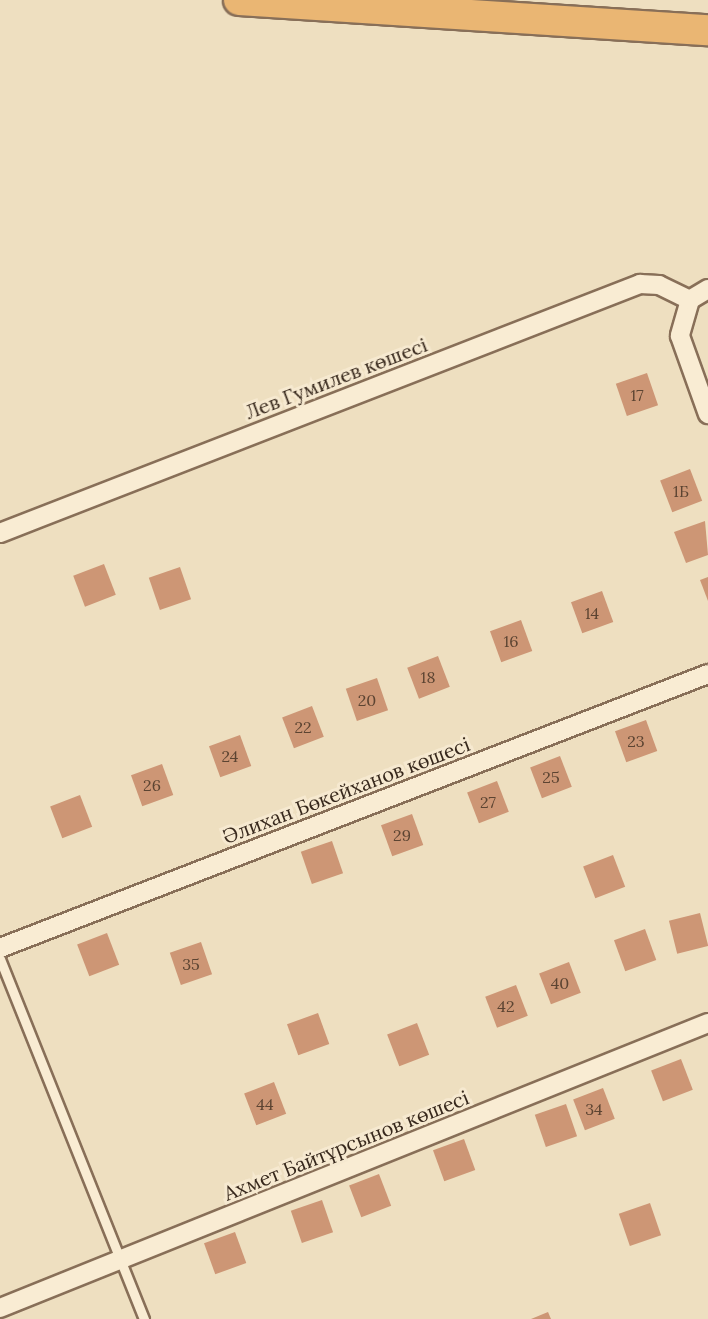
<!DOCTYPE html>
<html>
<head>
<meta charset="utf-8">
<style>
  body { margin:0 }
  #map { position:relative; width:708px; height:1319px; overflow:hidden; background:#eedfc0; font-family:Lora,serif }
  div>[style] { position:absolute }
  .building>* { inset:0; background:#cd9675; transform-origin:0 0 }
  .roads { filter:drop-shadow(2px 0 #886f58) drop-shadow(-2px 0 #886f58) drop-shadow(0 2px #886f58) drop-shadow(0 -2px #886f58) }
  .service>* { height:9px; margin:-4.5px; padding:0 4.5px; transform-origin:4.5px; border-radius:4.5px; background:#f9ecd3 }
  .minor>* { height:18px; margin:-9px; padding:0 9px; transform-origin:9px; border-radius:9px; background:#f9ecd3 }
  .trunk>* { height:30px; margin:-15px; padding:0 15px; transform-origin:15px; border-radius:15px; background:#eab673 }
  span { translate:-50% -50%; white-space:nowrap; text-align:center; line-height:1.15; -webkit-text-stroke:6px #f6e9d0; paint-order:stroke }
  .number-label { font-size:16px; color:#5c4432 }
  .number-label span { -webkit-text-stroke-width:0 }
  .street-label { font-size:20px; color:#37281c }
</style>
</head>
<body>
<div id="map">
  <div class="building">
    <i style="left:647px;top:373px;width:34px;height:33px;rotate:71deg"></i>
    <i style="left:690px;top:469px;width:34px;height:32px;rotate:69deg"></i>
    <i style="clip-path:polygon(705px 521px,708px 555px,686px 563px,674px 532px)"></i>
    <i style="left:104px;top:564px;width:33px;height:33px;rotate:69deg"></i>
    <i style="left:180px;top:567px;width:34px;height:33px;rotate:71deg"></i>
    <i style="clip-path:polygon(708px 577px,708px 601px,700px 580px)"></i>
    <i style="left:602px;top:591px;width:33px;height:33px;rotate:70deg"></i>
    <i style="left:521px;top:620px;width:33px;height:33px;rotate:70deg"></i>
    <i style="left:438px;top:656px;width:33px;height:33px;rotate:69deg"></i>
    <i style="left:377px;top:678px;width:34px;height:33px;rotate:71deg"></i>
    <i style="left:312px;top:706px;width:33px;height:32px;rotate:69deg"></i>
    <i style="left:646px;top:720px;width:33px;height:33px;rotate:70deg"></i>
    <i style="left:240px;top:735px;width:33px;height:33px;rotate:70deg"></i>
    <i style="left:560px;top:756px;width:33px;height:32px;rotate:69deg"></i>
    <i style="left:162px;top:764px;width:33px;height:33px;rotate:70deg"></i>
    <i style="left:497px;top:781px;width:33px;height:32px;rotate:69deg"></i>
    <i style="left:80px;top:795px;width:34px;height:32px;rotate:69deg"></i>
    <i style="left:412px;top:814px;width:33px;height:33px;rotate:70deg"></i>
    <i style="left:332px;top:841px;width:34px;height:33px;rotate:71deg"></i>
    <i style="left:613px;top:855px;width:34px;height:32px;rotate:69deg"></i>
    <i style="left:700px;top:913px;width:34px;height:32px;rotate:76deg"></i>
    <i style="left:645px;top:929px;width:33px;height:33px;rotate:70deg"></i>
    <i style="left:107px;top:933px;width:34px;height:32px;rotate:69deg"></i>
    <i style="left:201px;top:942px;width:34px;height:33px;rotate:71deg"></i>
    <i style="left:569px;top:962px;width:33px;height:32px;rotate:69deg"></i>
    <i style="left:516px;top:985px;width:33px;height:33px;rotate:69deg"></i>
    <i style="left:318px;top:1013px;width:33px;height:33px;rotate:70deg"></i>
    <i style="left:417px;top:1023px;width:34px;height:32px;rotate:69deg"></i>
    <i style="left:681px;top:1059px;width:33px;height:32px;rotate:69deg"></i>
    <i style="left:274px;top:1082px;width:34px;height:32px;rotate:69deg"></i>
    <i style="left:603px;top:1088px;width:33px;height:32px;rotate:69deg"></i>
    <i style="left:566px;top:1104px;width:34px;height:33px;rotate:71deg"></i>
    <i style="left:464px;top:1139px;width:33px;height:33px;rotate:70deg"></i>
    <i style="left:379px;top:1174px;width:34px;height:32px;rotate:69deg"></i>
    <i style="left:322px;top:1200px;width:34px;height:33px;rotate:71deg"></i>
    <i style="left:650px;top:1203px;width:34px;height:33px;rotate:71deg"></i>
    <i style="left:235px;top:1232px;width:33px;height:33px;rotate:70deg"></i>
    <i style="clip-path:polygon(548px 1312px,551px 1319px,531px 1319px)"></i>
  </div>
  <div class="roads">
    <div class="service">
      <i style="left:0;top:959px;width:388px;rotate:68.2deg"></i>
    </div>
    <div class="minor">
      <i style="left:708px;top:289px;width:21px;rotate:149deg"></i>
      <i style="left:690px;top:300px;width:37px;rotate:106deg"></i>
      <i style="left:680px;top:336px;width:83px;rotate:70.3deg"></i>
      <i style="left:0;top:533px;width:687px;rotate:-21.26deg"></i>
      <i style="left:640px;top:284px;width:19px;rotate:3deg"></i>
      <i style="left:659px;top:285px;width:34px;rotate:26deg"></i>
      <i style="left:0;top:948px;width:759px;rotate:-21.16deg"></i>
      <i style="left:0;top:1308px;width:763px;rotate:-21.93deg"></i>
    </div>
    <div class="trunk">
      <i style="left:239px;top:0;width:470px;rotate:3.7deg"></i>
    </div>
  </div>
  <div class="number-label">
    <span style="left:637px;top:395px">17</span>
    <span style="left:681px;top:491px">1Б</span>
    <span style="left:592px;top:613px">14</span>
    <span style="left:511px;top:641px">16</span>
    <span style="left:428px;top:677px">18</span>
    <span style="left:367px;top:700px">20</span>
    <span style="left:303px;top:727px">22</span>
    <span style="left:636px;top:741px">23</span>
    <span style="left:230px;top:756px">24</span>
    <span style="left:551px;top:777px">25</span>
    <span style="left:152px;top:785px">26</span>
    <span style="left:488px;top:802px">27</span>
    <span style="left:402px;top:835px">29</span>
    <span style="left:191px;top:964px">35</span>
    <span style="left:560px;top:983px">40</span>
    <span style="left:506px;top:1006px">42</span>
    <span style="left:265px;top:1104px">44</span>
    <span style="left:594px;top:1109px">34</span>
  </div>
  <div class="street-label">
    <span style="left:336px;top:378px;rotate:-21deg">Лев Гумилев көшесі</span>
    <span style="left:346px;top:790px;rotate:-21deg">Әлихан Бөкейханов көшесі</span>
    <span style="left:346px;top:1145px;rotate:-22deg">Ахмет Байтұрсынов көшесі</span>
  </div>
</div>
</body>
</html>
